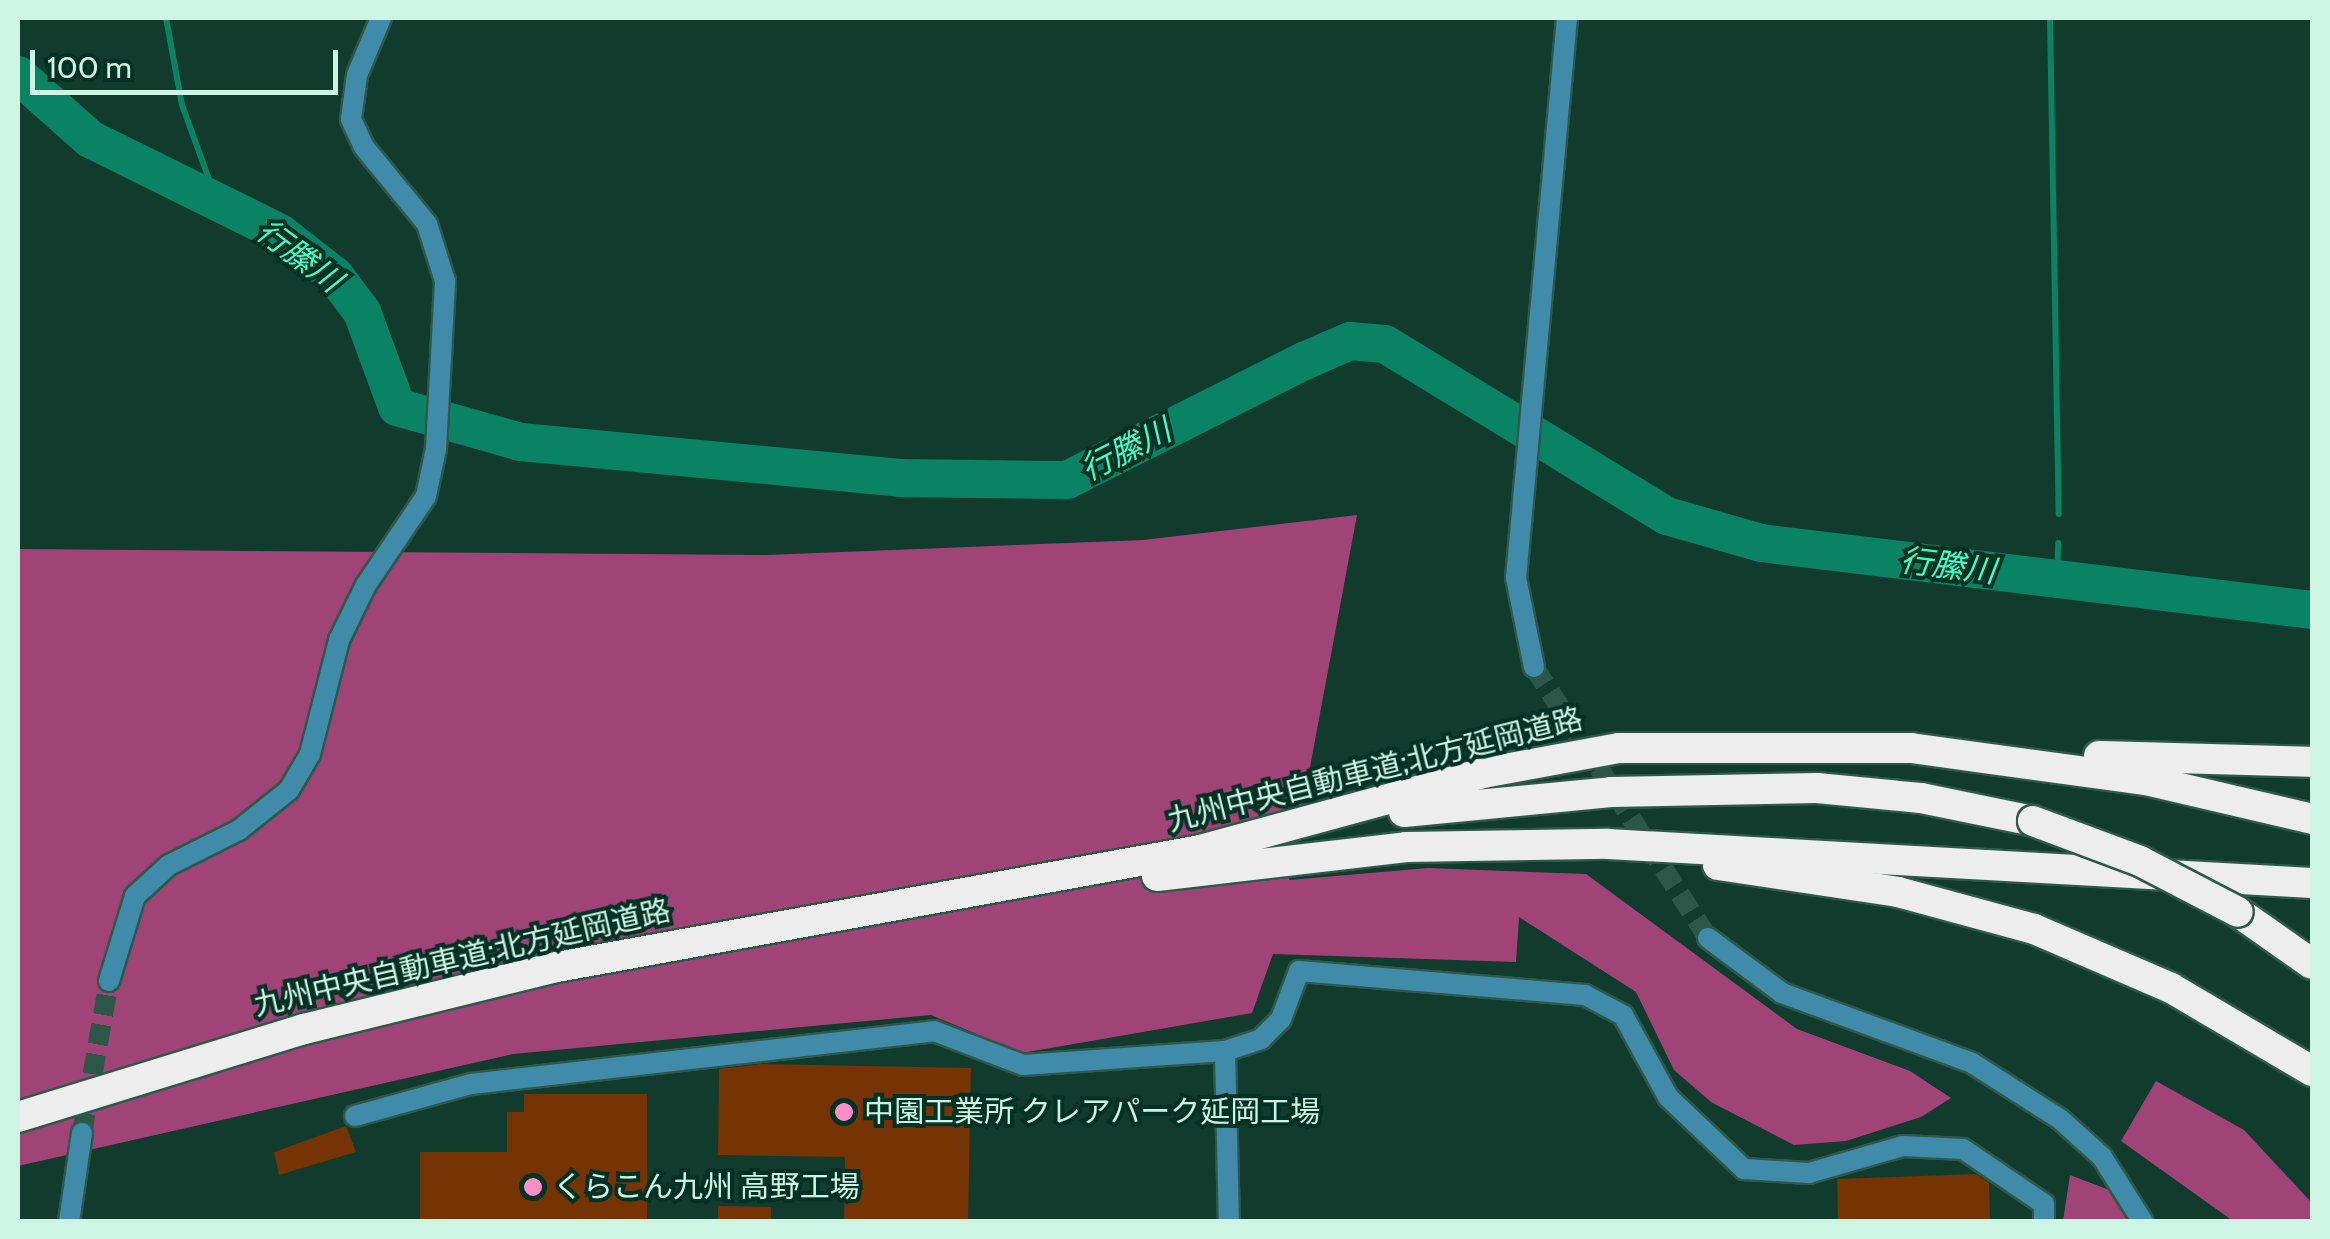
<!DOCTYPE html>
<html>
<head>
<meta charset="utf-8">
<style>
  body { margin:0 }
  #map { position:relative; width:2330px; height:1239px; overflow:hidden; background:#103b2d; font-family:Cabin,"Noto Sans JP",sans-serif }
  div>[style] { position:absolute }
  .forest>* { inset:0; background:#a04477 }
  .stream>* { height:6px; margin:-3px; padding:0 3px; transform-origin:3px; border-radius:3px; background:#098364 }
  .river>* { height:38px; margin:-19px; padding:0 19px; transform-origin:19px; border-radius:19px; background:#098364 }
  .building>* { inset:0; background:#763303; transform-origin:0 0 }
  .tertiary-tunnel>* { height:20px; margin-top:-10px; transform-origin:0; background:repeating-linear-gradient(90deg,#2c5748 0 20px,transparent 0 30px) }
  .roads { filter:drop-shadow(2px 0 #2e594a) drop-shadow(-2px 0 #2e594a) drop-shadow(0 2px #2e594a) drop-shadow(0 -2px #2e594a) }
  .minor>* { height:20px; margin:-10px; padding:0 10px; transform-origin:10px; border-radius:10px; background:#408baa }
  .tertiary>* { height:20px; margin:-10px; padding:0 10px; transform-origin:10px; border-radius:10px; background:#408baa }
  .motorway>* { height:30px; margin:-15px; padding:0 15px; transform-origin:15px; border-radius:15px; background:#ededed }
  .bridges { filter:drop-shadow(2px 0 #2e594a) drop-shadow(-2px 0 #2e594a) drop-shadow(0 2px #2e594a) drop-shadow(0 -2px #2e594a) }
  .motorway-bridge>* { height:30px; margin:-15px; padding:0 15px; transform-origin:15px; border-radius:15px; background:#ededed }
  .dots>* { width:28px; height:28px; translate:-50% -50%; box-sizing:border-box; border:5px solid #033124; border-radius:50% }
  span { translate:-50% -50%; white-space:nowrap; text-align:center; line-height:1.15; -webkit-text-stroke:8px #033124; paint-order:stroke }
  .street-label { font-size:30px; color:#cef4e4 }
  .poi-label { font-size:30px; color:#cef4e4 }
  .left { translate:0 -50%; text-align:left }
  .water-label { font-size:32px; color:#43fdc6; font-style:italic }
  .frame { position:absolute; inset:0; border:20px solid #cef4e4; pointer-events:none }
  .scale { position:absolute; left:30px; top:50px; width:308px; height:45px; box-sizing:border-box; border:5px solid #cef4e4; border-top:0; padding-left:12px; font-size:30px; line-height:35px; white-space:nowrap; color:#cef4e4; -webkit-text-stroke:8px #033124; paint-order:stroke }
</style>
</head>
<body>
<div id="map">
  <div class="forest">
    <i style="clip-path:polygon(1357px 515px,1289px 880px,1428px 868px,1586px 874px,1797px 1029px,1910px 1071px,1951px 1098px,1921px 1117px,1846px 1141px,1794px 1145px,1711px 1102px,1674px 1070px,1636px 992px,1519px 917px,1516px 962px,1273px 954px,1252px 1013px,1022px 1053px,931px 1015px,513px 1054px,18px 1166px,18px 549px,767px 555px,1143px 540px)"></i>
    <i style="clip-path:polygon(2156px 1081px,2244px 1130px,2312px 1203px,2312px 1221px,2233px 1221px,2121px 1141px)"></i>
    <i style="clip-path:polygon(2070px 1175px,2112px 1191px,2127px 1221px,2063px 1221px)"></i>
  </div>
  <div class="stream">
    <i style="left:166px;top:18px;width:88px;rotate:79.6deg"></i>
    <i style="left:182px;top:105px;width:105px;rotate:70deg"></i>
    <i style="left:2050px;top:18px;width:496px;rotate:89deg"></i>
    <i style="left:2057px;top:577px;width:34px;rotate:-88deg"></i>
  </div>
  <div class="river">
    <i style="left:18px;top:75px;width:96px;rotate:41.6deg"></i>
    <i style="left:90px;top:139px;width:212px;rotate:26.3deg"></i>
    <i style="left:280px;top:233px;width:70px;rotate:38deg"></i>
    <i style="left:335px;top:276px;width:45px;rotate:53.1deg"></i>
    <i style="left:362px;top:312px;width:101px;rotate:69.8deg"></i>
    <i style="left:397px;top:407px;width:129px;rotate:15.8deg"></i>
    <i style="left:521px;top:442px;width:381px;rotate:5.4deg"></i>
    <i style="left:900px;top:478px;width:167px;rotate:0.7deg"></i>
    <i style="left:1067px;top:480px;width:265px;rotate:-26.7deg"></i>
    <i style="left:1304px;top:361px;width:50px;rotate:-23.5deg"></i>
    <i style="left:1350px;top:341px;width:35px;rotate:5deg"></i>
    <i style="left:1385px;top:344px;width:330px;rotate:31.4deg"></i>
    <i style="left:1667px;top:516px;width:98px;rotate:16deg"></i>
    <i style="left:1761px;top:543px;width:555px;rotate:6.93deg"></i>
  </div>
  <div class="building">
    <i style="clip-path:polygon(762px 1064px,971px 1068px,968px 1222px,844px 1222px,845px 1157px,718px 1155px,719px 1069px)"></i>
    <i style="clip-path:polygon(524px 1094px,647px 1094px,647px 1222px,420px 1222px,420px 1152px,507px 1152px,507px 1112px,524px 1112px)"></i>
    <i style="clip-path:polygon(346px 1126px,356px 1152px,279px 1175px,274px 1152px)"></i>
    <i style="clip-path:polygon(1976px 1174px,1989px 1183px,1990px 1222px,1838px 1222px,1837px 1179px)"></i>
    <i style="left:718px;top:1206px;width:53px;height:16px;rotate:1deg"></i>
  </div>
  <div class="tertiary-tunnel">
    <i style="left:1534px;top:667px;width:322px;rotate:57.3deg"></i>
    <i style="left:82px;top:1133px;width:154px;rotate:-79.9deg"></i>
  </div>
  <div class="roads">
    <div class="minor">
      <i style="left:355px;top:1116px;width:120px;rotate:-15.4deg"></i>
      <i style="left:471px;top:1084px;width:466px;rotate:-6.5deg"></i>
      <i style="left:934px;top:1031px;width:95px;rotate:20.9deg"></i>
      <i style="left:1023px;top:1065px;width:202px;rotate:-4deg"></i>
      <i style="left:1225px;top:1051px;width:38px;rotate:-18deg"></i>
      <i style="left:1261px;top:1039px;width:28px;rotate:-45deg"></i>
      <i style="left:1281px;top:1019px;width:51px;rotate:-69.4deg"></i>
      <i style="left:1299px;top:971px;width:287px;rotate:4.8deg"></i>
      <i style="left:1585px;top:995px;width:43px;rotate:27.8deg"></i>
      <i style="left:1623px;top:1015px;width:94px;rotate:61.2deg"></i>
      <i style="left:1668px;top:1097px;width:105px;rotate:43.5deg"></i>
      <i style="left:1744px;top:1169px;width:65px;rotate:3.5deg"></i>
      <i style="left:1809px;top:1173px;width:98px;rotate:-16deg"></i>
      <i style="left:1903px;top:1146px;width:60px;rotate:2.9deg"></i>
      <i style="left:1963px;top:1149px;width:98px;rotate:34.2deg"></i>
      <i style="left:2044px;top:1204px;width:18px;rotate:90deg"></i>
    </div>
    <div class="tertiary">
      <i style="left:1534px;top:667px;width:91px;rotate:-101.4deg"></i>
      <i style="left:1516px;top:578px;width:562px;rotate:-84.8deg"></i>
      <i style="left:1708px;top:938px;width:92px;rotate:36.6deg"></i>
      <i style="left:1782px;top:993px;width:202px;rotate:20.2deg"></i>
      <i style="left:1972px;top:1063px;width:104px;rotate:32.5deg"></i>
      <i style="left:2060px;top:1119px;width:57px;rotate:42.1deg"></i>
      <i style="left:2102px;top:1157px;width:77px;rotate:57.8deg"></i>
      <i style="left:109px;top:981px;width:89px;rotate:-73deg"></i>
      <i style="left:135px;top:896px;width:46px;rotate:-42.4deg"></i>
      <i style="left:169px;top:865px;width:78px;rotate:-26.6deg"></i>
      <i style="left:239px;top:830px;width:64px;rotate:-38.7deg"></i>
      <i style="left:289px;top:790px;width:42px;rotate:-59.7deg"></i>
      <i style="left:310px;top:754px;width:118px;rotate:-75.7deg"></i>
      <i style="left:339px;top:640px;width:61px;rotate:-63.9deg"></i>
      <i style="left:366px;top:585px;width:107px;rotate:-56deg"></i>
      <i style="left:426px;top:496px;width:48px;rotate:-78deg"></i>
      <i style="left:436px;top:449px;width:168px;rotate:-86.9deg"></i>
      <i style="left:445px;top:281px;width:60px;rotate:-107.5deg"></i>
      <i style="left:427px;top:224px;width:99px;rotate:-129.3deg"></i>
      <i style="left:364px;top:147px;width:31px;rotate:-115deg"></i>
      <i style="left:351px;top:119px;width:44px;rotate:-82.2deg"></i>
      <i style="left:357px;top:75px;width:62px;rotate:-67.2deg"></i>
      <i style="left:1225px;top:1051px;width:171px;rotate:88.7deg"></i>
      <i style="left:69px;top:1222px;width:90px;rotate:-81.7deg"></i>
    </div>
    <div class="motorway">
      <i style="left:2099px;top:756px;width:213px;rotate:1.6deg"></i>
      <i style="left:1404px;top:812px;width:208px;rotate:-5.5deg"></i>
      <i style="left:1611px;top:792px;width:206px;rotate:-1.1deg"></i>
      <i style="left:1817px;top:788px;width:104px;rotate:5.5deg"></i>
      <i style="left:1921px;top:798px;width:114px;rotate:11.6deg"></i>
      <i style="left:1718px;top:865px;width:182px;rotate:8.5deg"></i>
      <i style="left:1898px;top:892px;width:141px;rotate:15.2deg"></i>
      <i style="left:2034px;top:929px;width:149px;rotate:23.3deg"></i>
      <i style="left:2171px;top:988px;width:164px;rotate:30.5deg"></i>
      <i style="left:1157px;top:876px;width:251px;rotate:-6.6deg"></i>
      <i style="left:1406px;top:847px;width:202px;rotate:-0.9deg"></i>
      <i style="left:1608px;top:844px;width:705px;rotate:3.17deg"></i>
      <i style="left:2238px;top:912px;width:90px;rotate:35.1deg"></i>
      <i style="left:18px;top:1117px;width:299px;rotate:-17.1deg"></i>
      <i style="left:304px;top:1029px;width:260px;rotate:-13.8deg"></i>
      <i style="left:557px;top:967px;width:654px;rotate:-10.31deg"></i>
      <i style="left:1200px;top:850px;width:293px;rotate:-15.2deg"></i>
      <i style="left:1483px;top:773px;width:138px;rotate:-10.4deg"></i>
      <i style="left:1619px;top:748px;width:292px"></i>
      <i style="left:1911px;top:748px;width:237px;rotate:7.8deg"></i>
      <i style="left:2146px;top:780px;width:171px;rotate:13.2deg"></i>
    </div>
  </div>
  <div class="bridges">
    <div class="motorway-bridge">
      <i style="left:2033px;top:821px;width:114px;rotate:20.5deg"></i>
      <i style="left:2140px;top:861px;width:110px;rotate:27.5deg"></i>
    </div>
  </div>
  <div class="dots">
    <i style="left:844px;top:1112px;background:#fa8fc7"></i>
    <i style="left:533px;top:1187px;background:#fa8fc7"></i>
  </div>
  <div class="street-label">
    <span style="left:1375px;top:770px;rotate:-14deg">九州中央自動車道;北方延岡道路</span>
    <span style="left:462px;top:958px;rotate:-13deg">九州中央自動車道;北方延岡道路</span>
  </div>
  <div class="poi-label">
    <span class="left" style="left:864px;top:1112px">中園工業所 クレアパーク延岡工場</span>
    <span class="left" style="left:553px;top:1187px">くらこん九州 高野工場</span>
  </div>
  <div class="water-label">
    <span style="left:299px;top:256px;rotate:37deg">行縢川</span>
    <span style="left:1126px;top:450px;rotate:-27deg">行縢川</span>
    <span style="left:1948px;top:566px;rotate:7deg">行縢川</span>
  </div>
  <div class="frame"></div>
  <div class="scale">100 m</div>
</div>
</body>
</html>
